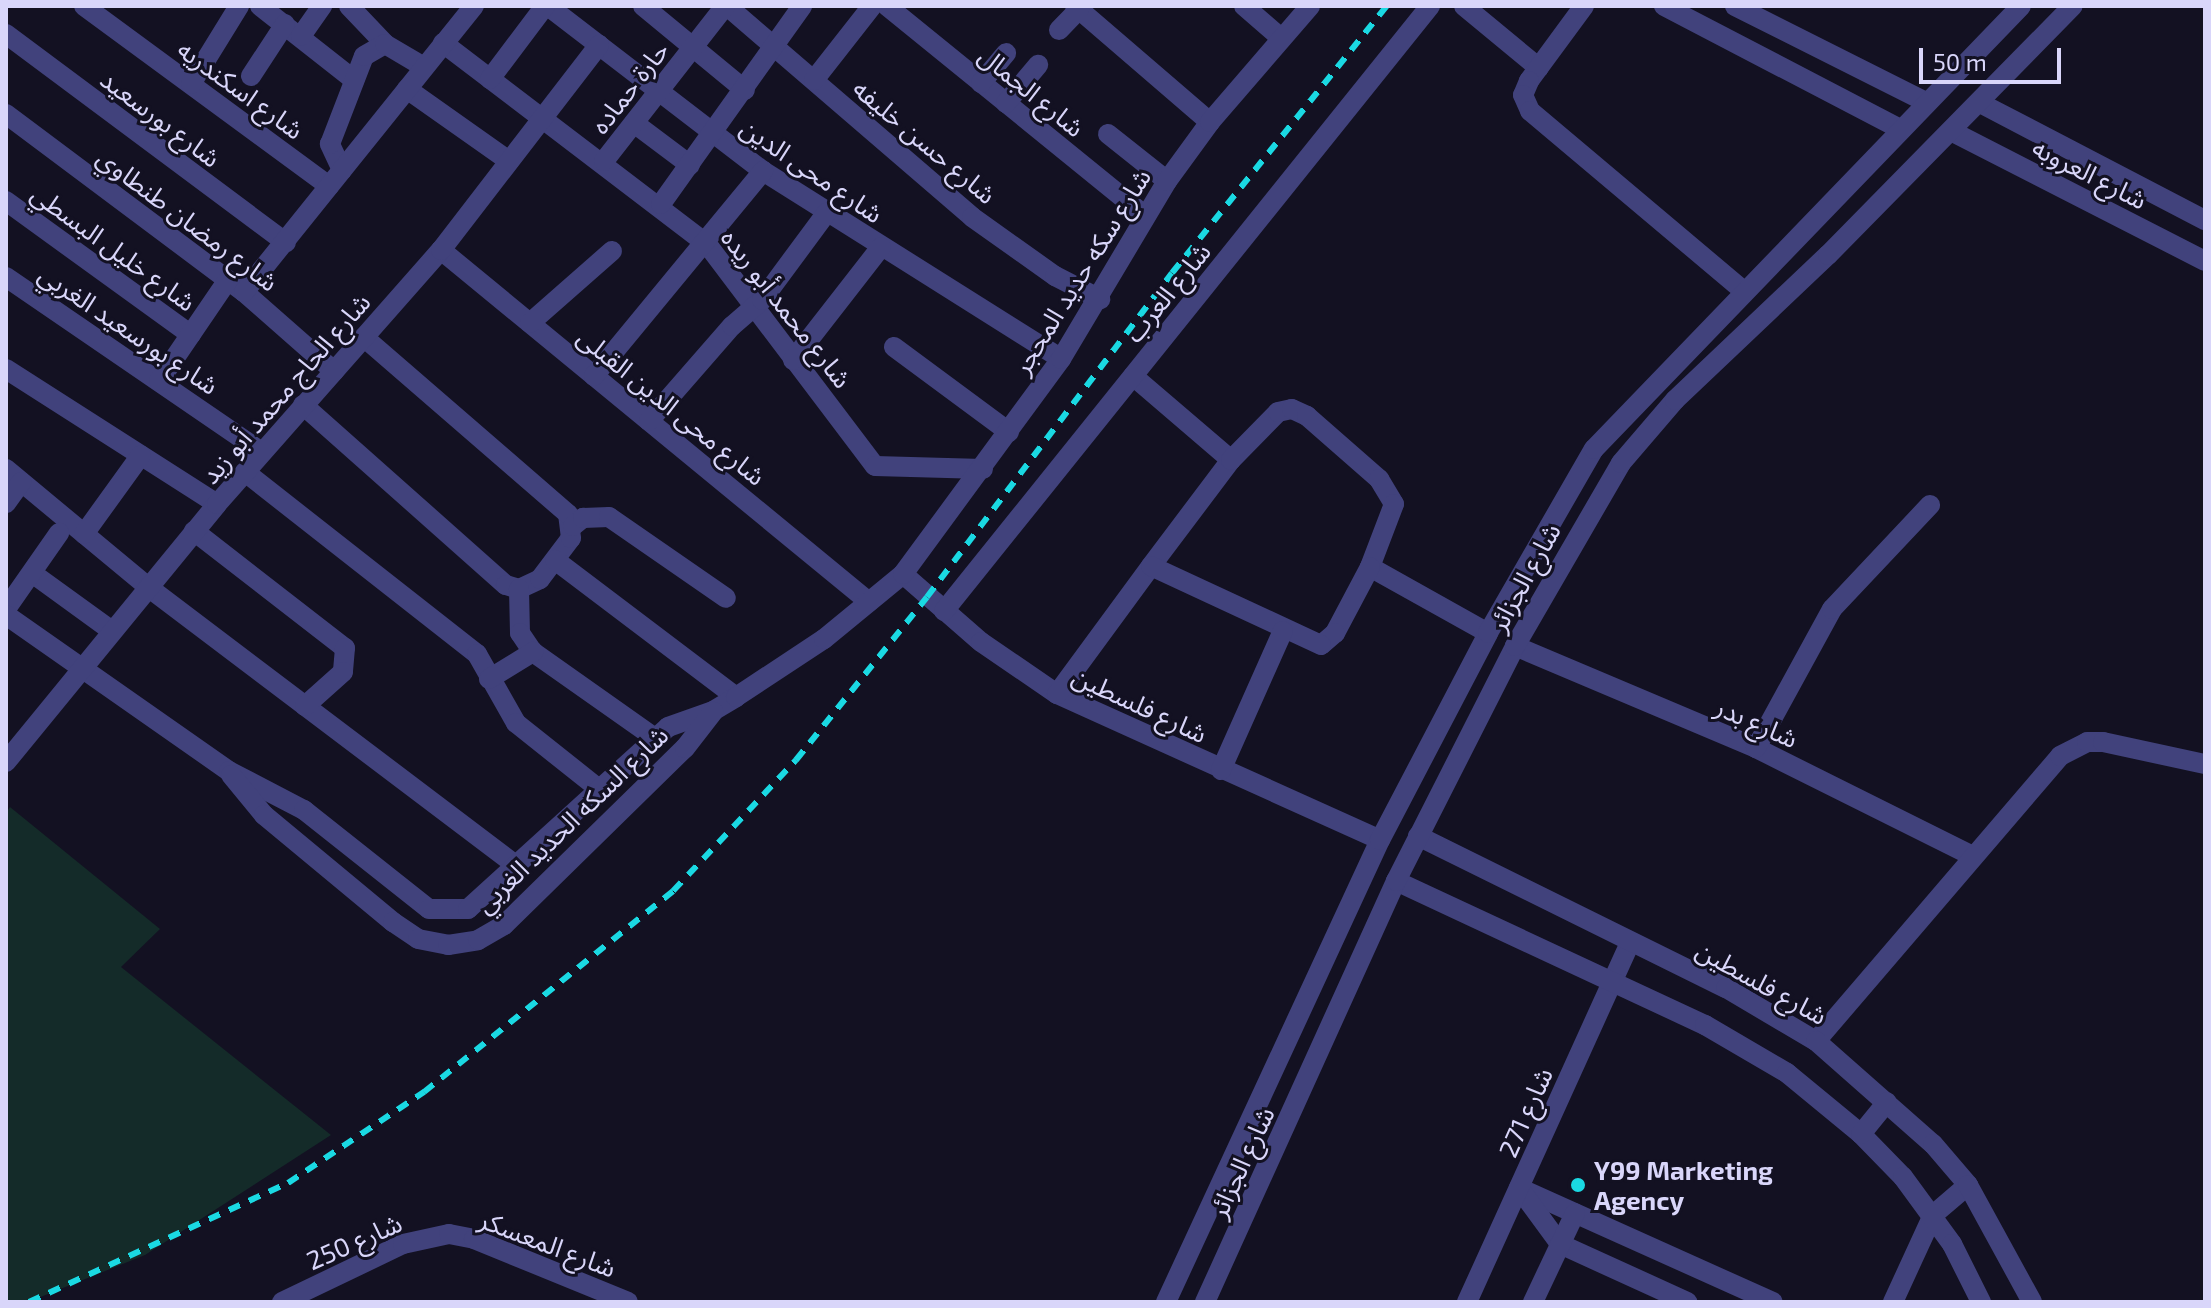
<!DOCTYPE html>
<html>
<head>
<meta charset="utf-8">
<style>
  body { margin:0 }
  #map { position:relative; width:2211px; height:1308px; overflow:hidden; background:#131122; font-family:"Exo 2","Noto Sans Arabic",sans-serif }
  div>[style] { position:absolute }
  .green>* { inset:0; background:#142b29 }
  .minor>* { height:20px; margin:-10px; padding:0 10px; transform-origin:10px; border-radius:10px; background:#41427c }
  .tertiary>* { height:20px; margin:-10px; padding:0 10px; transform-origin:10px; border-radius:10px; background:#41427c }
  .rail>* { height:6px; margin-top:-3px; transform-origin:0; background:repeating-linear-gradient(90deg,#1ad9e3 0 12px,transparent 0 22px) }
  .dots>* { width:22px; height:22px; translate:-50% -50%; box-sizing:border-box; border:4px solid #131122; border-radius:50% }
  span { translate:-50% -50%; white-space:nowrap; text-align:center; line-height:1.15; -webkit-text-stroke:6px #131122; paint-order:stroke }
  .street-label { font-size:26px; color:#d9d6fa }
  .poi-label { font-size:26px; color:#d9d6fa; font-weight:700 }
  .left { translate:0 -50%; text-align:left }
  .frame { position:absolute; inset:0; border:8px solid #d9d6fa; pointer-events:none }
  .scale { position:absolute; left:1919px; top:48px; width:142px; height:36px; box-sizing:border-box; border:4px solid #d9d6fa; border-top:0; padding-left:10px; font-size:24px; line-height:28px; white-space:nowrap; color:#d9d6fa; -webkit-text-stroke:6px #131122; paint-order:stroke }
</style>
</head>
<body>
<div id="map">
  <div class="green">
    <i style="clip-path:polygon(10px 807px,160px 929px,121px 967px,331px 1135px,145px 1255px,28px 1302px,6px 1302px,6px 813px)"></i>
  </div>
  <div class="minor">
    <i style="left:84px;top:6px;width:304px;rotate:36.3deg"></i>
    <i style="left:260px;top:6px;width:120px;rotate:38.2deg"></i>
    <i style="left:349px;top:6px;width:52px;rotate:46.5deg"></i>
    <i style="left:548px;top:6px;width:271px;rotate:37.5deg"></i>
    <i style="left:763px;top:171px;width:352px;rotate:32.2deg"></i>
    <i style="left:643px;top:6px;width:132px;rotate:39.5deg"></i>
    <i style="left:727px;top:6px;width:323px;rotate:40.7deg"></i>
    <i style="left:972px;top:217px;width:102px;rotate:35.4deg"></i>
    <i style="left:1055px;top:276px;width:51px;rotate:27.1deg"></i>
    <i style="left:887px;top:6px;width:331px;rotate:39.1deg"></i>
    <i style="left:1075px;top:6px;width:178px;rotate:40.7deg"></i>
    <i style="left:1244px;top:6px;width:49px;rotate:40.9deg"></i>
    <i style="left:1464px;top:6px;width:97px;rotate:39.6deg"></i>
    <i style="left:1584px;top:6px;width:93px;rotate:126.3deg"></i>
    <i style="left:1529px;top:81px;width:15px;rotate:113deg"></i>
    <i style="left:1523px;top:95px;width:17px;rotate:66deg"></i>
    <i style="left:1530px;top:111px;width:280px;rotate:40.1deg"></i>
    <i style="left:1664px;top:6px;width:266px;rotate:27.5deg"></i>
    <i style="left:1735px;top:6px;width:214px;rotate:26.7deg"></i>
    <i style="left:1059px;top:30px;width:29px;rotate:-46deg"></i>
    <i style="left:6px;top:34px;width:349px;rotate:36.7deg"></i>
    <i style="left:301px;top:36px;width:37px;rotate:-55deg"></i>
    <i style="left:443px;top:43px;width:332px;rotate:37.3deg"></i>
    <i style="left:707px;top:244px;width:278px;rotate:52.9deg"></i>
    <i style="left:875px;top:466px;width:108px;rotate:1.6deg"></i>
    <i style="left:251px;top:76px;width:62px;rotate:-56.8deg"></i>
    <i style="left:490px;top:79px;width:91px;rotate:-53deg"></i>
    <i style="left:814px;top:80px;width:94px;rotate:-51.9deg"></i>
    <i style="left:981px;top:83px;width:39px;rotate:-50deg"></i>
    <i style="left:191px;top:84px;width:92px;rotate:-58.4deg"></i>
    <i style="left:407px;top:89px;width:125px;rotate:35.2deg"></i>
    <i style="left:1006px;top:103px;width:50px;rotate:-49.9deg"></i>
    <i style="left:6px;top:114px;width:297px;rotate:36.8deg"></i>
    <i style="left:244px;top:292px;width:120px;rotate:41.3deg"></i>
    <i style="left:634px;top:123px;width:70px;rotate:36.9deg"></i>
    <i style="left:1108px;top:134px;width:75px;rotate:38.5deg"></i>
    <i style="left:604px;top:161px;width:197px;rotate:-52deg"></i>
    <i style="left:342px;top:170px;width:29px;rotate:-115deg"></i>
    <i style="left:330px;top:144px;width:94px;rotate:-68.9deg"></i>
    <i style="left:364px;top:56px;width:24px;rotate:-30deg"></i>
    <i style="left:385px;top:44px;width:45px;rotate:30.5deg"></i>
    <i style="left:6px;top:201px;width:228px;rotate:35.9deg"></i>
    <i style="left:661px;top:204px;width:243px;rotate:-54.5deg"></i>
    <i style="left:441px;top:250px;width:554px;rotate:39.43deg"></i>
    <i style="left:6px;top:277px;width:310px;rotate:34.4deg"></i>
    <i style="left:244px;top:292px;width:367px;rotate:-51.2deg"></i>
    <i style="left:530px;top:323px;width:109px;rotate:-41.3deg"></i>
    <i style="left:894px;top:347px;width:143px;rotate:36.5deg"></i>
    <i style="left:793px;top:360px;width:143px;rotate:-52.1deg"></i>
    <i style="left:6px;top:369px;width:250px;rotate:32.6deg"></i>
    <i style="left:594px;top:376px;width:266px;rotate:-50.5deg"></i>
    <i style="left:1133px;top:376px;width:129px;rotate:40.6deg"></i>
    <i style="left:159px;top:381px;width:122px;rotate:-55.7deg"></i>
    <i style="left:303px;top:405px;width:271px;rotate:41.6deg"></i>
    <i style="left:506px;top:585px;width:14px;rotate:17deg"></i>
    <i style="left:519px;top:589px;width:23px;rotate:-25deg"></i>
    <i style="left:540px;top:579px;width:51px;rotate:-52.9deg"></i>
    <i style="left:571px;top:538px;width:24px;rotate:-97deg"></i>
    <i style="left:568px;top:514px;width:270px;rotate:-139.1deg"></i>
    <i style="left:649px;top:421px;width:126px;rotate:-48.9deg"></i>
    <i style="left:732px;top:326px;width:40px;rotate:-41deg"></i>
    <i style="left:762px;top:300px;width:109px;rotate:-53.5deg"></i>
    <i style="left:6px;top:469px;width:185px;rotate:39.7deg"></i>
    <i style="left:148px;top:587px;width:464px;rotate:37.1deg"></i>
    <i style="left:245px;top:472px;width:295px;rotate:38.1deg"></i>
    <i style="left:477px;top:654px;width:79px;rotate:60.5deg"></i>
    <i style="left:516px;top:723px;width:106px;rotate:38.5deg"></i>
    <i style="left:6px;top:503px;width:26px;rotate:-54deg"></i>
    <i style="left:573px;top:526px;width:13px;rotate:-39deg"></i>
    <i style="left:583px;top:518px;width:26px;rotate:-2deg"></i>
    <i style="left:609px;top:517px;width:142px;rotate:34.7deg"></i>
    <i style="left:194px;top:531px;width:191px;rotate:37.8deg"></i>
    <i style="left:345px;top:648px;width:24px;rotate:95deg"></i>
    <i style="left:343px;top:672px;width:51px;rotate:138.2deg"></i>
    <i style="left:84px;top:534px;width:97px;rotate:-54.2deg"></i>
    <i style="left:555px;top:560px;width:227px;rotate:37.1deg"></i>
    <i style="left:1370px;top:567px;width:135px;rotate:29.2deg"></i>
    <i style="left:32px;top:573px;width:99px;rotate:35.9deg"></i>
    <i style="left:903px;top:574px;width:103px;rotate:41.1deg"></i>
    <i style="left:981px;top:642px;width:92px;rotate:34.4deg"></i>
    <i style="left:1057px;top:694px;width:354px;rotate:24.3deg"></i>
    <i style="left:519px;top:589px;width:44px;rotate:88.7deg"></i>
    <i style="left:520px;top:633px;width:23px;rotate:56deg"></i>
    <i style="left:533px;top:652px;width:149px;rotate:35.2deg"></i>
    <i style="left:6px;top:609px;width:93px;rotate:-55.1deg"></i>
    <i style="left:944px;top:611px;width:776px;rotate:-51.22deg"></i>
    <i style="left:6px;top:615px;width:272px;rotate:35deg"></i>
    <i style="left:229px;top:771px;width:85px;rotate:27.5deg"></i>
    <i style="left:304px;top:810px;width:159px;rotate:38.4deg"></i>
    <i style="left:429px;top:909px;width:39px"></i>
    <i style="left:468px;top:909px;width:270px;rotate:-42.3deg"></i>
    <i style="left:668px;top:727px;width:48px;rotate:-19.6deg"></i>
    <i style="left:713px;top:711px;width:27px;rotate:-31deg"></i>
    <i style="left:736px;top:697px;width:105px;rotate:-33.4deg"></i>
    <i style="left:824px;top:639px;width:102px;rotate:-39.4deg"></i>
    <i style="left:903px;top:574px;width:267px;rotate:-53.7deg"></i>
    <i style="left:1061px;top:359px;width:207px;rotate:-59.2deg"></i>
    <i style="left:1167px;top:181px;width:73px;rotate:-53.9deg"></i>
    <i style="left:1210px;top:122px;width:153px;rotate:-49.2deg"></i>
    <i style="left:1515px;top:646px;width:262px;rotate:22.9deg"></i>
    <i style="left:1756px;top:748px;width:242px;rotate:26.5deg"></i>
    <i style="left:489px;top:679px;width:52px;rotate:-31.5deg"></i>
    <i style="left:1057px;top:694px;width:159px;rotate:-53.7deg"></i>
    <i style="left:1151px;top:566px;width:133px;rotate:-53deg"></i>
    <i style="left:1231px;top:460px;width:67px;rotate:-45.6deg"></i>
    <i style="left:1278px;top:412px;width:14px;rotate:-12deg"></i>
    <i style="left:1292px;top:409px;width:17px;rotate:25deg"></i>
    <i style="left:1307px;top:416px;width:96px;rotate:41.2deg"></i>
    <i style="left:1379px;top:479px;width:29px;rotate:59deg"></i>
    <i style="left:1394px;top:504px;width:67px;rotate:110.9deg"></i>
    <i style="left:1370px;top:567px;width:75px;rotate:117.9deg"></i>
    <i style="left:1335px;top:633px;width:18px;rotate:139deg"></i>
    <i style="left:1321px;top:645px;width:187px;rotate:-155.1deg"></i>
    <i style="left:1756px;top:748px;width:158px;rotate:-61.3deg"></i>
    <i style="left:1832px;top:609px;width:143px;rotate:-46.7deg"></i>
    <i style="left:6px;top:762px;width:333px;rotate:-50.7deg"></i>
    <i style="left:217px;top:504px;width:339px;rotate:-48.6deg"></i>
    <i style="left:441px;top:250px;width:259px;rotate:-52.4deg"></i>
    <i style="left:1221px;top:770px;width:152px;rotate:-66deg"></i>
    <i style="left:231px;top:775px;width:52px;rotate:50.5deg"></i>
    <i style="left:264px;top:815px;width:168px;rotate:39.7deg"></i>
    <i style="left:393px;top:922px;width:30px;rotate:34deg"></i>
    <i style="left:418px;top:939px;width:31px;rotate:11deg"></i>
    <i style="left:448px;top:945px;width:30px;rotate:-9deg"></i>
    <i style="left:478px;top:940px;width:30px;rotate:-30deg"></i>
    <i style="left:504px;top:925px;width:253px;rotate:-44.4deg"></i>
    <i style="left:685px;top:748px;width:46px;rotate:-52.1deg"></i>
    <i style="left:1816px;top:1041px;width:375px;rotate:-49.4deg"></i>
    <i style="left:2060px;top:756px;width:30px;rotate:-27deg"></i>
    <i style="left:2087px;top:742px;width:16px"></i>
    <i style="left:2103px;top:742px;width:104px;rotate:12.2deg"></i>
    <i style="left:1519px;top:1188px;width:278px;rotate:24.2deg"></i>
    <i style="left:1519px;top:1188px;width:69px;rotate:53.8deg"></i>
    <i style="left:1560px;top:1244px;width:140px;rotate:24.5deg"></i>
    <i style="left:282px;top:1302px;width:134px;rotate:-25.6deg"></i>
    <i style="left:403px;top:1244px;width:47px;rotate:-12.3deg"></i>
    <i style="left:449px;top:1234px;width:25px;rotate:11deg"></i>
    <i style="left:474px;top:1239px;width:166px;rotate:22.2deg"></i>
    <i style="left:1467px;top:1302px;width:395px;rotate:-65.6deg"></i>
    <i style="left:1533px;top:1302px;width:98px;rotate:-64.7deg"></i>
    <i style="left:1893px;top:1302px;width:96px;rotate:-65.3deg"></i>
    <i style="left:1933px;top:1215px;width:46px;rotate:-40.6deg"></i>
  </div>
  <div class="tertiary">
    <i style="left:1980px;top:103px;width:254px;rotate:27.5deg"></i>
    <i style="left:1951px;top:131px;width:285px;rotate:27.1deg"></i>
    <i style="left:1418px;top:836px;width:343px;rotate:26.3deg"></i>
    <i style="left:1726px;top:988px;width:104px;rotate:30.5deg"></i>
    <i style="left:1816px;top:1041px;width:156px;rotate:41.4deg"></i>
    <i style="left:1933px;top:1144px;width:54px;rotate:49.5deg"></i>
    <i style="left:1968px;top:1185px;width:133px;rotate:61.3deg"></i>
    <i style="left:1396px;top:881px;width:341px;rotate:25deg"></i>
    <i style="left:1705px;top:1025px;width:95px;rotate:30.3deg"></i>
    <i style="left:1787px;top:1073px;width:96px;rotate:39.5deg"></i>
    <i style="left:1861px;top:1134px;width:60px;rotate:45.7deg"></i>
    <i style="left:1903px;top:1177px;width:83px;rotate:53.8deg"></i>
    <i style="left:1952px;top:1244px;width:65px;rotate:63.4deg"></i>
    <i style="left:1861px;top:1134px;width:41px;rotate:-50.9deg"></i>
    <i style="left:1166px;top:1302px;width:509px;rotate:-65.15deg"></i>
    <i style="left:1380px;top:840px;width:233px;rotate:-62.4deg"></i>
    <i style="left:1488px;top:633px;width:212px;rotate:-60.1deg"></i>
    <i style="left:1594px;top:449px;width:615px;rotate:-46.05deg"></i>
    <i style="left:1205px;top:1302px;width:462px;rotate:-65.6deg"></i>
    <i style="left:1396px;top:881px;width:263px;rotate:-63.1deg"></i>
    <i style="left:1515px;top:646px;width:211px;rotate:-59.9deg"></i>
    <i style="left:1621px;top:463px;width:83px;rotate:-49.4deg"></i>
    <i style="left:1675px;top:400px;width:211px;rotate:-43.5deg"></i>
    <i style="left:1828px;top:255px;width:349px;rotate:-45.5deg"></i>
  </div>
  <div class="rail">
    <i style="left:29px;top:1302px;width:285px;rotate:-24.7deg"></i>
    <i style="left:288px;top:1183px;width:164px;rotate:-33.8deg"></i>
    <i style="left:424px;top:1092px;width:320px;rotate:-38.9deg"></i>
    <i style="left:673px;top:891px;width:180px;rotate:-46.8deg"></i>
    <i style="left:796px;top:760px;width:209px;rotate:-51.2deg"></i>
    <i style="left:927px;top:597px;width:406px;rotate:-52.9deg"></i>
    <i style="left:1172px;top:273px;width:343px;rotate:-51.2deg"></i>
  </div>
  <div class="dots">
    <i style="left:1578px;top:1185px;background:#1ad9e3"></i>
  </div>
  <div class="street-label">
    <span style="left:629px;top:87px;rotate:-52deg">حارة حماده</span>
    <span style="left:241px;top:89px;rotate:36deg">شارع اسكندريه</span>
    <span style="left:1032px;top:91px;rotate:39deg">شارع الجمال</span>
    <span style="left:161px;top:118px;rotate:37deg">شارع بورسعيد</span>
    <span style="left:925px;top:141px;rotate:40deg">شارع حسن خليفه</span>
    <span style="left:812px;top:170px;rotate:34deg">شارع محى الدين</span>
    <span style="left:2090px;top:173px;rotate:27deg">شارع العروبه</span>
    <span style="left:188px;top:219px;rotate:37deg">شارع رمضان طنطاوي</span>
    <span style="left:114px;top:247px;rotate:36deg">شارع خليل البسطي</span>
    <span style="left:1081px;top:271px;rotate:-58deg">شارع سكه حديد المحجر</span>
    <span style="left:1167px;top:292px;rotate:-51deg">شارع العرب</span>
    <span style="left:787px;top:308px;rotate:52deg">شارع محمد أبو ريده</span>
    <span style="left:129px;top:329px;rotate:34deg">شارع بورسعيد الغربي</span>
    <span style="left:285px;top:388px;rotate:-49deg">شارع الحاج محمد أبو زيد</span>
    <span style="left:672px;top:406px;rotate:39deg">شارع محى الدين القبلى</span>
    <span style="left:1524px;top:577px;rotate:-61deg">شارع الجزائر</span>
    <span style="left:1140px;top:704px;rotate:25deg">شارع فلسطين</span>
    <span style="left:1757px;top:722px;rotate:24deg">شارع بدر</span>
    <span style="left:571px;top:819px;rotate:-44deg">شارع السكه الحديد الغربي</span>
    <span style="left:1762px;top:982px;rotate:29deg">شارع فلسطين</span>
    <span style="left:1525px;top:1112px;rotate:-66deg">شارع 271</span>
    <span style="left:1241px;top:1162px;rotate:-65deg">شارع الجزائر</span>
    <span style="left:354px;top:1241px;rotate:-24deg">شارع 250</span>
    <span style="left:548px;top:1243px;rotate:21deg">شارع المعسكر</span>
  </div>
  <div class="poi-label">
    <span class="left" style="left:1594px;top:1185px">Y99 Marketing<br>Agency</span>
  </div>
  <div class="frame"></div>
  <div class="scale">50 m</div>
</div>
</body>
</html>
